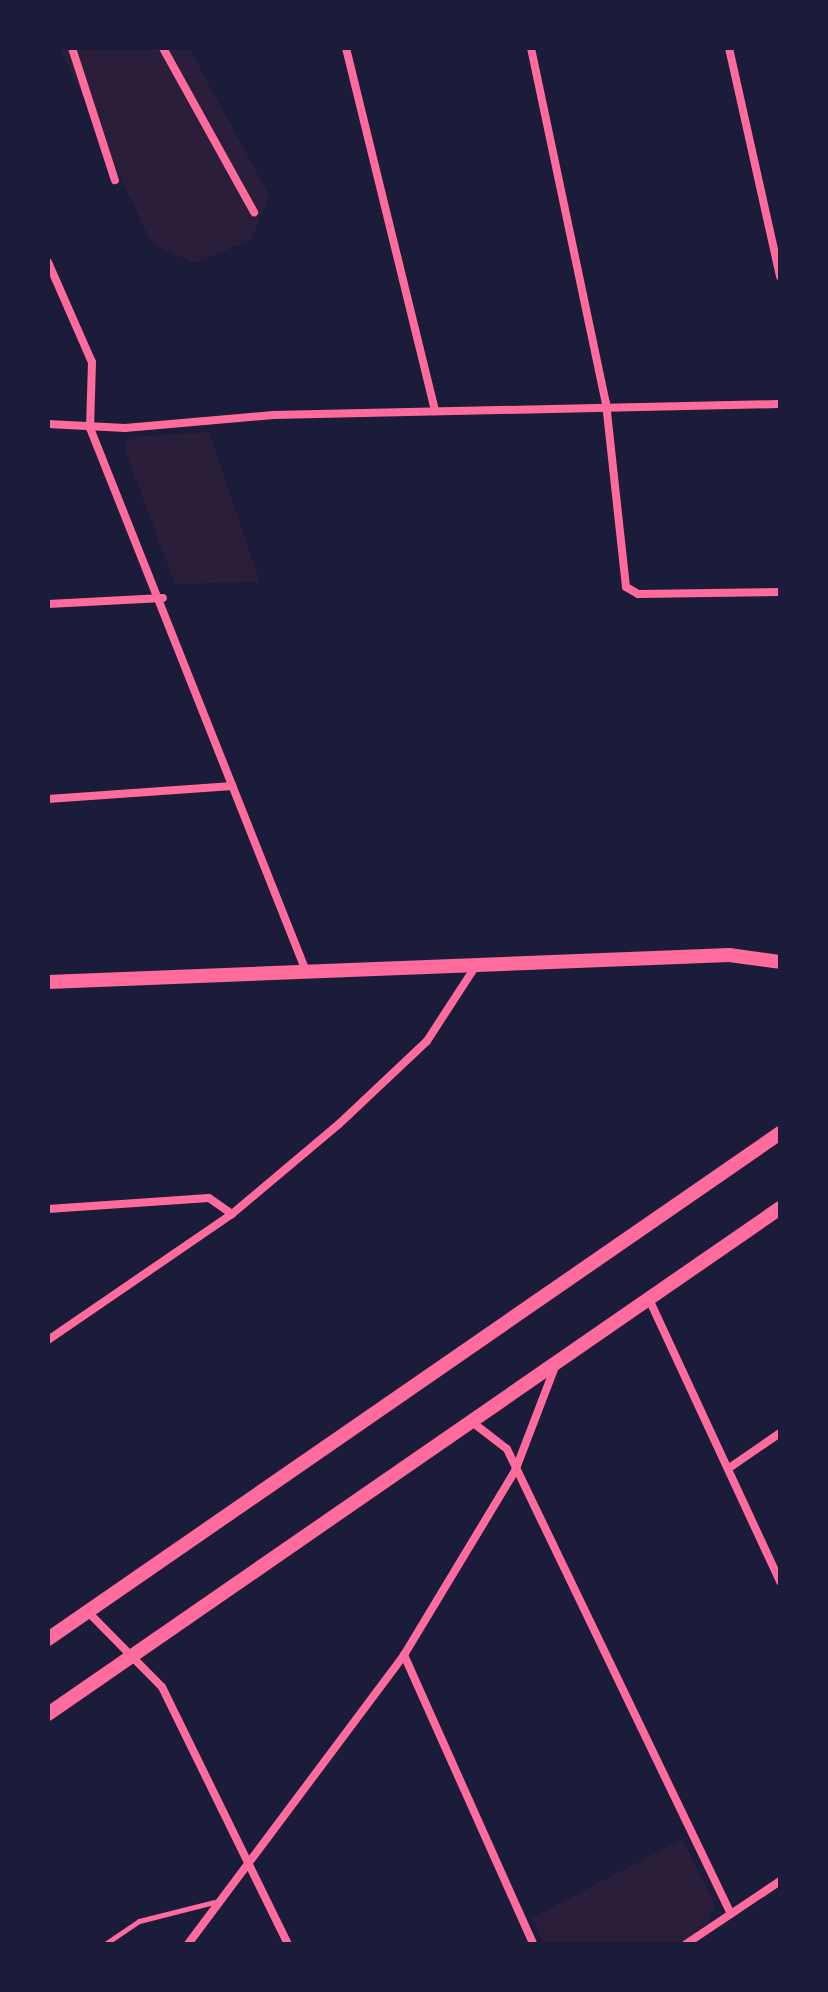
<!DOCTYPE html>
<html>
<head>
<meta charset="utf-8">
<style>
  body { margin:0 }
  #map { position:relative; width:828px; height:1992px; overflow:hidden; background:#1b1b3a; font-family:Jost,sans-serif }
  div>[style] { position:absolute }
  .green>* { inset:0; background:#2a1e3b }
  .service>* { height:5px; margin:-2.5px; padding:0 2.5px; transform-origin:2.5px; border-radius:2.5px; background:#ff6b9d }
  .minor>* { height:8px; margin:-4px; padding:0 4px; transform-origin:4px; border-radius:4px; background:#ff6b9d }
  .tertiary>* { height:14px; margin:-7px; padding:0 7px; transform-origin:7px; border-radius:7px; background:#ff6b9d }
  span { translate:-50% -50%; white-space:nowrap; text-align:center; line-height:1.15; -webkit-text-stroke:8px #1b1b3a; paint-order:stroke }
  .frame { position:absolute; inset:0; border:50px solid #1b1b3a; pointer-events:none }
</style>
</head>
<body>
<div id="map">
  <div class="green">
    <i style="clip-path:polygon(60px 48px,189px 48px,269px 195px,251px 240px,194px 263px,152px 244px)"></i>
    <i style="clip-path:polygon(209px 432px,260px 582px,175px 584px,125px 450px,129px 437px)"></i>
    <i style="clip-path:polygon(682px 1839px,715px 1905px,707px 1923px,682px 1944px,544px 1944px,532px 1918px)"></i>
  </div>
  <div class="service">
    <i style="left:105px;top:1944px;width:41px;rotate:-34.1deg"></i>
    <i style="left:139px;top:1921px;width:77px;rotate:-14.2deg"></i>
  </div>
  <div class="minor">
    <i style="left:72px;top:48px;width:139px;rotate:72deg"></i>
    <i style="left:163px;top:48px;width:188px;rotate:61deg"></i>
    <i style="left:346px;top:48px;width:374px;rotate:76.2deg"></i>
    <i style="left:531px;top:48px;width:363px;rotate:78.1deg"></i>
    <i style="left:606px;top:403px;width:185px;rotate:83.8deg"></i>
    <i style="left:626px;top:587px;width:14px;rotate:30deg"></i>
    <i style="left:638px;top:594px;width:142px;rotate:-0.8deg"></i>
    <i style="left:729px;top:48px;width:234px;rotate:77.4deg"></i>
    <i style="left:48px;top:262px;width:109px;rotate:66.3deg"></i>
    <i style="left:92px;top:362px;width:66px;rotate:91.7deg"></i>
    <i style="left:90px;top:428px;width:584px;rotate:68.31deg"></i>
    <i style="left:48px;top:424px;width:77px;rotate:3deg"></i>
    <i style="left:125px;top:428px;width:149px;rotate:-5deg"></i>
    <i style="left:273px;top:415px;width:507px;rotate:-1.24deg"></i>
    <i style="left:48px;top:604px;width:115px;rotate:-3deg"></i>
    <i style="left:48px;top:799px;width:185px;rotate:-4deg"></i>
    <i style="left:48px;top:1209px;width:161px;rotate:-3.9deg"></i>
    <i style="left:209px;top:1198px;width:28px;rotate:35deg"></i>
    <i style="left:648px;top:1297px;width:314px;rotate:65.1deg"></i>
    <i style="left:48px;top:1340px;width:223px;rotate:-34.4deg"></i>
    <i style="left:232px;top:1214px;width:140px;rotate:-40.1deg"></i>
    <i style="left:339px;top:1124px;width:121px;rotate:-43.3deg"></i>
    <i style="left:427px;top:1041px;width:92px;rotate:-57deg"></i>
    <i style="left:472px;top:1422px;width:44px;rotate:37.6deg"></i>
    <i style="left:507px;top:1449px;width:516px;rotate:64.28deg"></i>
    <i style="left:732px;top:1466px;width:58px;rotate:-34.5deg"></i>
    <i style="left:88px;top:1612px;width:105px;rotate:45.4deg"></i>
    <i style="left:162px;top:1687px;width:286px;rotate:63.9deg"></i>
    <i style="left:404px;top:1655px;width:316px;rotate:65.9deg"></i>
    <i style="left:188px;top:1944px;width:361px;rotate:-53.2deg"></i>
    <i style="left:404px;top:1655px;width:215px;rotate:-58.9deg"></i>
    <i style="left:515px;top:1471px;width:111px;rotate:-69deg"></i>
    <i style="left:686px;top:1944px;width:113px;rotate:-33.8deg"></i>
  </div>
  <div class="tertiary">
    <i style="left:48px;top:982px;width:682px;rotate:-2.27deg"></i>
    <i style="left:729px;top:955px;width:51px;rotate:7.8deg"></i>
    <i style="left:48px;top:1639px;width:890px;rotate:-34.65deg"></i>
    <i style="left:48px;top:1714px;width:890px;rotate:-34.65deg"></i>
  </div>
  <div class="frame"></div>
</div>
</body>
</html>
